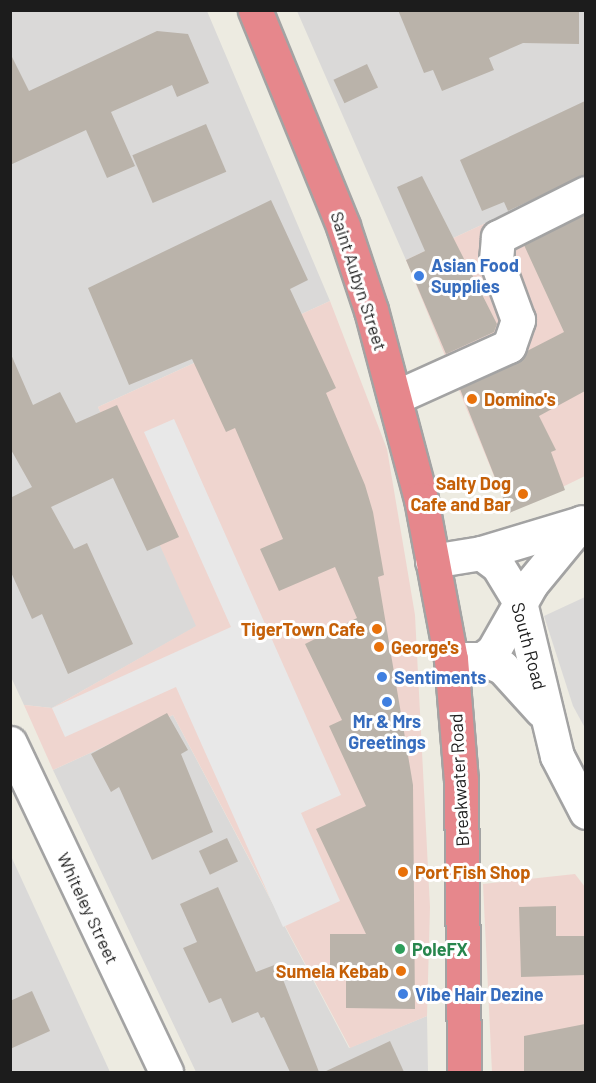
<!DOCTYPE html>
<html>
<head>
<meta charset="utf-8">
<style>
  body { margin:0 }
  #map { position:relative; width:596px; height:1083px; overflow:hidden; background:#edebe1; font-family:Barlow,sans-serif }
  div>[style] { position:absolute }
  .residential>* { inset:0; background:#dad9d8 }
  .commercial>* { inset:0; background:#efd5cf }
  .parking>* { inset:0; background:#e8e8e8 }
  .building>* { inset:0; background:#bab3aa; transform-origin:0 0 }
  .roads { filter:drop-shadow(2px 0 #a3a3a3) drop-shadow(-2px 0 #a3a3a3) drop-shadow(0 2px #a3a3a3) drop-shadow(0 -2px #a3a3a3) }
  .minor>* { height:33px; margin:-16.5px; padding:0 16.5px; transform-origin:16.5px; border-radius:16.5px; background:#fff }
  .highway>* { height:33px; margin:-16.5px; padding:0 16.5px; transform-origin:16.5px; border-radius:16.5px; background:#e6878c }
  .dots>* { width:16px; height:16px; translate:-50% -50%; box-sizing:border-box; border:3px solid #fff; border-radius:50% }
  span { translate:-50% -50%; white-space:nowrap; text-align:center; line-height:1.15; -webkit-text-stroke:6px #fff; paint-order:stroke }
  .shop-label { font-size:18px; color:#366cbe; font-weight:700 }
  .left { translate:0 -50%; text-align:left }
  .street-label { font-size:18px; color:#1c1c1c }
  .food-label { font-size:18px; color:#c56008; font-weight:700 }
  .right { translate:-100% -50%; text-align:right }
  .leisure-label { font-size:18px; color:#27864d; font-weight:700 }
  .frame { position:absolute; inset:0; border:12px solid #1c1c1c; pointer-events:none }
</style>
</head>
<body>
<div id="map">
  <div class="residential">
    <i style="clip-path:polygon(10px 11px,207px 11px,330px 301px,98px 407px,197px 626px,52px 708px,24px 705px,11px 677px)"></i>
    <i style="clip-path:polygon(297px 11px,585px 11px,585px 177px,406px 260px)"></i>
    <i style="clip-path:polygon(585px 597px,585px 728px,573px 706px,544px 616px)"></i>
    <i style="clip-path:polygon(173px 715px,349px 1048px,427px 1016px,428px 1072px,196px 1072px,53px 770px)"></i>
    <i style="clip-path:polygon(11px 856px,110px 1072px,11px 1072px)"></i>
  </div>
  <div class="commercial">
    <i style="clip-path:polygon(585px 177px,585px 476px,509px 513px,406px 260px)"></i>
    <i style="clip-path:polygon(330px 301px,387px 449px,415px 615px,430px 907px,427px 1016px,350px 1048px,173px 715px,53px 770px,24px 705px,52px 708px,196px 626px,98px 407px)"></i>
    <i style="clip-path:polygon(575px 874px,585px 887px,585px 1072px,492px 1072px,483px 884px)"></i>
  </div>
  <div class="parking">
    <i style="clip-path:polygon(174px 419px,341px 795px,301px 813px,340px 901px,283px 927px,176px 687px,65px 737px,52px 708px,231px 627px,144px 432px)"></i>
  </div>
  <div class="building">
    <i style="clip-path:polygon(398px 10px,579px 10px,579px 44px,523px 43px,489px 58px,494px 70px,442px 91px,433px 70px,424px 73px)"></i>
    <i style="clip-path:polygon(157px 31px,188px 34px,209px 83px,177px 97px,172px 85px,111px 112px,135px 166px,107px 178px,86px 130px,10px 165px,10px 53px,29px 91px)"></i>
    <i style="left:367px;top:64px;width:26px;height:37px;rotate:65deg"></i>
    <i style="clip-path:polygon(585px 101px,585px 175px,508px 211px,504px 202px,482px 211px,460px 160px)"></i>
    <i style="left:206px;top:124px;width:52px;height:80px;rotate:67deg"></i>
    <i style="clip-path:polygon(422px 176px,497px 324px,494px 332px,446px 354px,406px 260px,425px 251px,397px 187px)"></i>
    <i style="clip-path:polygon(271px 200px,308px 280px,290px 289px,336px 388px,326px 393px,365px 485px,373px 512px,384px 575px,378px 577px,413px 785px,415px 1009px,346px 1008px,346px 978px,330px 978px,330px 934px,366px 934px,316px 829px,366px 806px,329px 726px,342px 720px,305px 644px,357px 618px,335px 567px,279px 591px,260px 549px,283px 539px,235px 428px,226px 432px,192px 359px,129px 385px,88px 288px)"></i>
    <i style="clip-path:polygon(585px 214px,585px 391px,539px 416px,556px 450px,551px 452px,565px 490px,509px 513px,460px 389px,517px 363px,527px 351px,564px 332px,524px 245px)"></i>
    <i style="clip-path:polygon(10px 352px,33px 405px,60px 392px,76px 423px,117px 405px,179px 537px,147px 551px,113px 478px,51px 507px,74px 549px,87px 543px,133px 644px,68px 674px,42px 614px,32px 619px,10px 570px,10px 498px,32px 487px,10px 448px)"></i>
    <i style="clip-path:polygon(167px 713px,188px 750px,181px 754px,213px 832px,152px 860px,119px 787px,111px 792px,91px 754px)"></i>
    <i style="left:227px;top:838px;width:26px;height:31px;rotate:65deg"></i>
    <i style="clip-path:polygon(218px 887px,256px 972px,277px 964px,319px 1072px,290px 1072px,264px 1017px,261px 1018px,258px 1012px,232px 1023px,221px 998px,209px 1003px,183px 948px,197px 942px,180px 904px)"></i>
    <i style="clip-path:polygon(556px 906px,556px 936px,585px 936px,585px 975px,521px 977px,519px 907px)"></i>
    <i style="clip-path:polygon(32px 991px,50px 1031px,10px 1049px,10px 1001px)"></i>
    <i style="clip-path:polygon(585px 1024px,585px 1072px,524px 1072px,524px 1036px)"></i>
    <i style="clip-path:polygon(390px 1041px,404px 1072px,324px 1072px)"></i>
  </div>
  <div class="roads">
    <div class="minor">
      <i style="left:396px;top:397px;width:124px;rotate:-24.3deg"></i>
      <i style="left:509px;top:346px;width:28px;rotate:-71deg"></i>
      <i style="left:518px;top:320px;width:64px;rotate:-110.1deg"></i>
      <i style="left:496px;top:260px;width:23px;rotate:-85deg"></i>
      <i style="left:498px;top:237px;width:98px;rotate:-26.6deg"></i>
      <i style="left:481px;top:553px;width:21px;rotate:37deg"></i>
      <i style="left:498px;top:566px;width:42px;rotate:58.6deg"></i>
      <i style="left:520px;top:602px;width:158px;rotate:76.5deg"></i>
      <i style="left:557px;top:756px;width:63px;rotate:62.6deg"></i>
      <i style="left:432px;top:561px;width:50px;rotate:-9.3deg"></i>
      <i style="left:481px;top:553px;width:104px;rotate:-16.7deg"></i>
      <i style="left:465px;top:659px;width:17px"></i>
      <i style="left:482px;top:659px;width:22px;rotate:22deg"></i>
      <i style="left:502px;top:667px;width:59px;rotate:47.7deg"></i>
      <i style="left:482px;top:659px;width:14px;rotate:-36deg"></i>
      <i style="left:493px;top:651px;width:77px;rotate:-60.4deg"></i>
      <i style="left:531px;top:584px;width:80px;rotate:-50.6deg"></i>
      <i style="left:10px;top:743px;width:364px;rotate:64.6deg"></i>
    </div>
    <div class="highway">
      <i style="left:255px;top:10px;width:233px;rotate:67.8deg"></i>
      <i style="left:343px;top:226px;width:89px;rotate:71.6deg"></i>
      <i style="left:371px;top:310px;width:196px;rotate:75.2deg"></i>
      <i style="left:421px;top:499px;width:163px;rotate:79.4deg"></i>
      <i style="left:451px;top:659px;width:121px;rotate:85.3deg"></i>
      <i style="left:461px;top:780px;width:292px;rotate:89.4deg"></i>
    </div>
  </div>
  <div class="dots">
    <i style="left:419px;top:276px;background:#3f7fe0"></i>
    <i style="left:472px;top:399px;background:#e8710a"></i>
    <i style="left:523px;top:494px;background:#e8710a"></i>
    <i style="left:377px;top:629px;background:#e8710a"></i>
    <i style="left:379px;top:647px;background:#e8710a"></i>
    <i style="left:382px;top:677px;background:#3f7fe0"></i>
    <i style="left:387px;top:702px;background:#3f7fe0"></i>
    <i style="left:403px;top:872px;background:#e8710a"></i>
    <i style="left:400px;top:949px;background:#2e9e5b"></i>
    <i style="left:401px;top:971px;background:#e8710a"></i>
    <i style="left:403px;top:994px;background:#3f7fe0"></i>
  </div>
  <div class="shop-label">
    <span class="left" style="left:431px;top:276px">Asian Food<br>Supplies</span>
    <span class="left" style="left:394px;top:677px">Sentiments</span>
    <span style="left:387px;top:732px">Mr &amp; Mrs<br>Greetings</span>
    <span class="left" style="left:415px;top:994px">Vibe Hair Dezine</span>
  </div>
  <div class="street-label">
    <span style="left:359px;top:281px;rotate:72deg">Saint Aubyn Street</span>
    <span style="left:529px;top:646px;rotate:75deg">South Road</span>
    <span style="left:459px;top:780px;rotate:-93deg">Breakwater Road</span>
    <span style="left:88px;top:908px;rotate:65deg">Whiteley Street</span>
  </div>
  <div class="food-label">
    <span class="left" style="left:484px;top:399px">Domino's</span>
    <span class="right" style="left:511px;top:494px">Salty Dog<br>Cafe and Bar</span>
    <span class="right" style="left:365px;top:629px">TigerTown Cafe</span>
    <span class="left" style="left:391px;top:647px">George's</span>
    <span class="left" style="left:415px;top:872px">Port Fish Shop</span>
    <span class="right" style="left:389px;top:971px">Sumela Kebab</span>
  </div>
  <div class="leisure-label">
    <span class="left" style="left:412px;top:949px">PoleFX</span>
  </div>
  <div class="frame"></div>
</div>
</body>
</html>
